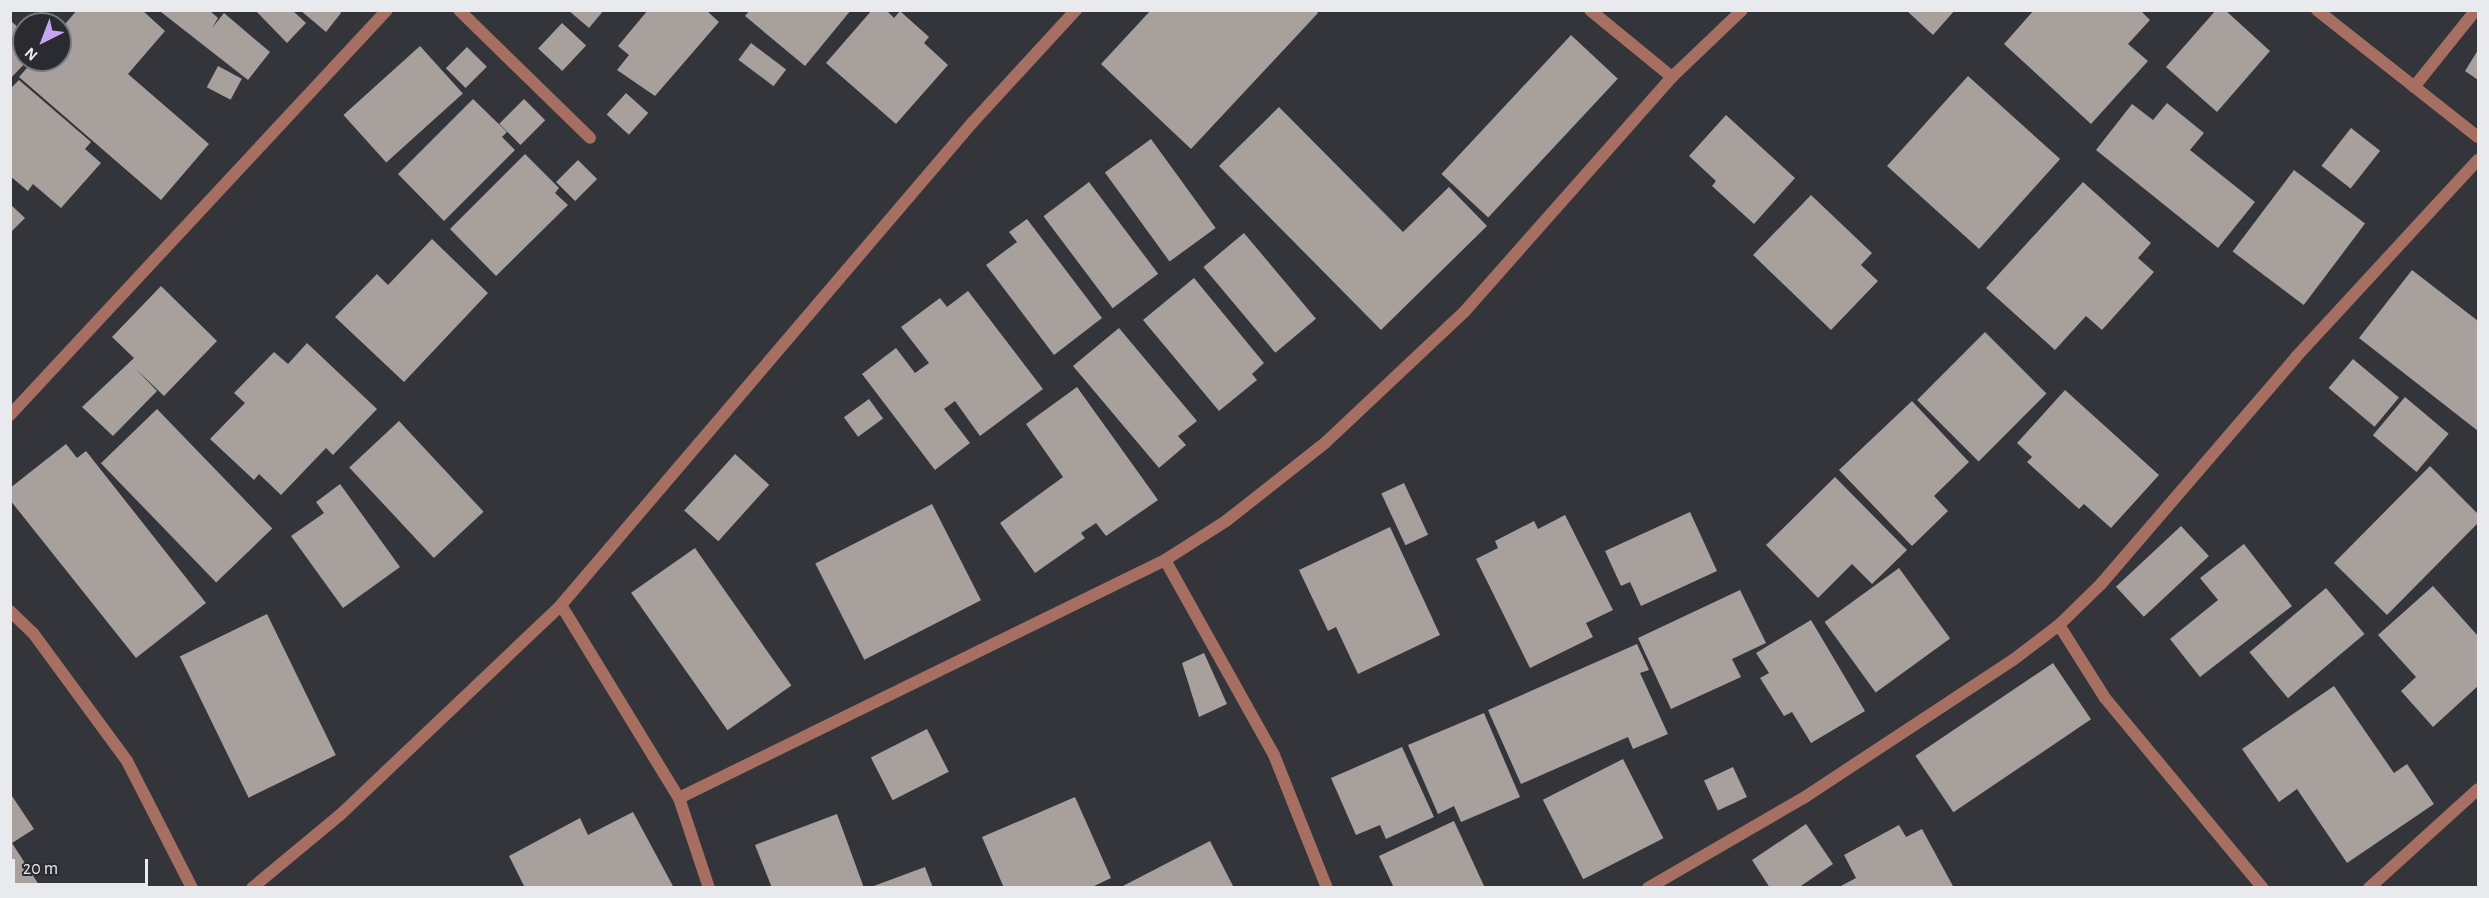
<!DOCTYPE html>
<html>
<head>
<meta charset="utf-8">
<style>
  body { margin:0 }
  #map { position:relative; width:2489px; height:898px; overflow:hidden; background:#33353a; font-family:"Alegreya Sans",sans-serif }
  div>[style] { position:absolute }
  .building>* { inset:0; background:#a7a09d; transform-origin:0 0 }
  .service>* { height:12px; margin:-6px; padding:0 6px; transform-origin:6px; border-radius:6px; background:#a76e62 }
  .minor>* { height:12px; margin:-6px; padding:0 6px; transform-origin:6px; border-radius:6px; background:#a76e62 }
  span { translate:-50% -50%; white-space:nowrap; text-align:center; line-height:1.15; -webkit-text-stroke:6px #292b30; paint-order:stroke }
  .frame { position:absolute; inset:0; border:12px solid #e8eaed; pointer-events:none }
  .north { position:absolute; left:12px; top:12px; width:60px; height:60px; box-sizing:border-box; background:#292b30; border:2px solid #75777c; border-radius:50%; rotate:222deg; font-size:16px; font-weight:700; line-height:24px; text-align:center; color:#e8eaed }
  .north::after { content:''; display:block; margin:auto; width:21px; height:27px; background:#c6a6f0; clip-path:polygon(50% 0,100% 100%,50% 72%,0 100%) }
  .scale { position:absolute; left:12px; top:859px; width:136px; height:27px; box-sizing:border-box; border:3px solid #e8eaed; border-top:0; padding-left:8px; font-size:18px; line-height:21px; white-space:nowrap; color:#e8eaed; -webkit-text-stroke:4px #292b30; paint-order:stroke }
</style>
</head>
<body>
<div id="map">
  <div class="building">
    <i style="clip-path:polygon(77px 10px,142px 10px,165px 31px,128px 74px,209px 144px,161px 200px,19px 77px,34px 60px,60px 60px,60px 30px)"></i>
    <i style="clip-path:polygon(209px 10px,218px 18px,212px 28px,224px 13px,270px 52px,248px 80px,161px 12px)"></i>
    <i style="clip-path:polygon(255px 10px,292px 10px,306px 23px,287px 43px)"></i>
    <i style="clip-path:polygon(300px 10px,339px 10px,341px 13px,326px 32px)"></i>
    <i style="clip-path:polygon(568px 10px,604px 10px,589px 28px)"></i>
    <i style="clip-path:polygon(648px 10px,706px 10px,719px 22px,655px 96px,617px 70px,629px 55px,618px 46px)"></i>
    <i style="clip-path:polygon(750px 10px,851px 10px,805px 66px,745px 16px)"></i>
    <i style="clip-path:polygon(872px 10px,886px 10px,894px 18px,900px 11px,929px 37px,924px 43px,948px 65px,896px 124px,826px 63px)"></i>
    <i style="clip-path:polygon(1151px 10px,1315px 10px,1318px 13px,1191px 149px,1101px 64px)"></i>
    <i style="clip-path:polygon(1906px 10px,1955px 10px,1933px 35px)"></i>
    <i style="clip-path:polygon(2034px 10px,2140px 10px,2150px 20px,2128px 44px,2148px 61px,2091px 124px,2004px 44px)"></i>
    <i style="clip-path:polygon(2216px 10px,2225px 10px,2270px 51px,2217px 112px,2166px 67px)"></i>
    <i style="clip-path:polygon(10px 20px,24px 33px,24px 60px,28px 60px,10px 79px)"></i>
    <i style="left:562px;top:23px;width:33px;height:35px;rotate:43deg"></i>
    <i style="left:1571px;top:35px;width:64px;height:190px;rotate:43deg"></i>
    <i style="left:751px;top:43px;width:44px;height:21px;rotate:37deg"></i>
    <i style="left:420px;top:46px;width:64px;height:103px;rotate:48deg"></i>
    <i style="left:467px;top:47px;width:28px;height:30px;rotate:45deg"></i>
    <i style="clip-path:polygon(2478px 50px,2478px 80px,2465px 71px)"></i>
    <i style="left:218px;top:66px;width:27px;height:24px;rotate:28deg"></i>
    <i style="left:1968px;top:76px;width:124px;height:121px;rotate:42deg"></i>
    <i style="clip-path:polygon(19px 80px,91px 142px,85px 149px,101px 163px,61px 208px,33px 184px,28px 191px,10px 176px,10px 89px)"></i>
    <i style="left:626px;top:93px;width:30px;height:29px;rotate:42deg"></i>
    <i style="clip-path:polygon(473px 99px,507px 132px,502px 137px,515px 150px,444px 221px,398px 174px)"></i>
    <i style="left:524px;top:99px;width:30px;height:35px;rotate:45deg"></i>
    <i style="clip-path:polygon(2167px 103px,2204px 133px,2190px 150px,2255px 202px,2218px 248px,2096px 150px,2132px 104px,2153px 120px)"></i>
    <i style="clip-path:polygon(1279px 107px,1403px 232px,1449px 187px,1487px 226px,1381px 330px,1219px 166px)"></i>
    <i style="clip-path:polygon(1726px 115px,1795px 178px,1754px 224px,1712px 186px,1716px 181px,1689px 156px)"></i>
    <i style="left:2351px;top:128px;width:37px;height:48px;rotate:38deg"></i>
    <i style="left:1151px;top:139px;width:110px;height:57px;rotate:54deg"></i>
    <i style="clip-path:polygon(525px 154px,559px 188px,555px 193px,568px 205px,496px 276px,450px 229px)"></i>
    <i style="left:578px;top:160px;width:27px;height:31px;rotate:45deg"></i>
    <i style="left:2294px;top:170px;width:89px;height:102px;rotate:37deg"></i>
    <i style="left:1089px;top:182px;width:115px;height:57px;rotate:53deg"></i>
    <i style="clip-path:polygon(2083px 182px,2151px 243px,2138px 258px,2154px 272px,2102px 330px,2086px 316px,2055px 350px,1986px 288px)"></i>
    <i style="clip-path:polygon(1811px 195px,1872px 253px,1861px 265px,1878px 281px,1831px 330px,1753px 255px)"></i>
    <i style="clip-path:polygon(10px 204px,25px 218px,10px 233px)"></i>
    <i style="clip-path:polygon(1027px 219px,1102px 318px,1054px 355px,986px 265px,1017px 242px,1009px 232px)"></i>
    <i style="left:1244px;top:233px;width:112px;height:53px;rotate:50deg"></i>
    <i style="clip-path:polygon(432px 239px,488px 293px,404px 382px,335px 317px,377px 274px,388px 285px)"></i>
    <i style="clip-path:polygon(2412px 270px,2478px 321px,2478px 431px,2359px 338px)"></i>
    <i style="clip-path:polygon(1194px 278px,1264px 363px,1252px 374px,1257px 380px,1219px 411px,1143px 320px)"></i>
    <i style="clip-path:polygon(161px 286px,217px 341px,164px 396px,136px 369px,157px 391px,113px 436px,82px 407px,134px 358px,112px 337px)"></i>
    <i style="clip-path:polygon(968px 291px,1043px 389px,980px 436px,955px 401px,944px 409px,970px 443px,935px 470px,862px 374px,896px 348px,915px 373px,929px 363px,901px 327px,940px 298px,947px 307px)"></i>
    <i style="clip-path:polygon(1119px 328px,1197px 421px,1178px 436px,1186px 445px,1159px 468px,1073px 366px)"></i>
    <i style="left:1985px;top:332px;width:87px;height:96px;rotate:45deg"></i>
    <i style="clip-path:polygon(307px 343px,377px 409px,333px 455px,326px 448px,281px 495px,259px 474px,254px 480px,210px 439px,245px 403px,234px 393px,274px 352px,288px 364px)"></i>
    <i style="left:2353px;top:359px;width:60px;height:38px;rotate:40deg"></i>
    <i style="clip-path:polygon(1077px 387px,1158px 500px,1106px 536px,1096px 523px,1081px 533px,1085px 538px,1035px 573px,1000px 523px,1063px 477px,1026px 424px)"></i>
    <i style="clip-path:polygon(2065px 390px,2159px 475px,2111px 528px,2084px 504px,2079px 509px,2027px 462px,2032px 457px,2017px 443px)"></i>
    <i style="left:2405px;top:397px;width:57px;height:50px;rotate:40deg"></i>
    <i style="left:869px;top:399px;width:24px;height:31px;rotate:54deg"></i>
    <i style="clip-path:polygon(1912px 401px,1969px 462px,1934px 496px,1948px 511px,1912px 546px,1839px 470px)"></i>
    <i style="left:157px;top:409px;width:166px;height:78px;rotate:46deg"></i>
    <i style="left:399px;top:421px;width:124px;height:68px;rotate:47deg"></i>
    <i style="clip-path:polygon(66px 444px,77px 458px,86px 451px,206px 603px,136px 658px,10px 500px,10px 488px)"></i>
    <i style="left:735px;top:454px;width:46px;height:76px;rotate:42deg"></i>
    <i style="clip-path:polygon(2430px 466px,2478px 514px,2478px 523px,2387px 615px,2334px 563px)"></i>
    <i style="clip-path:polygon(1835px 477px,1907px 550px,1872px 584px,1852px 564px,1818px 598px,1766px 545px)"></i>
    <i style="left:1404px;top:483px;width:57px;height:25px;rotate:65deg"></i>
    <i style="clip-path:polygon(340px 484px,400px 567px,343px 608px,291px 536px,324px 513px,316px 502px)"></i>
    <i style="left:932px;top:504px;width:108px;height:131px;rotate:63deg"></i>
    <i style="clip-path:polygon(1690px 512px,1717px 571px,1641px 606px,1630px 582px,1621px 586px,1605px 551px)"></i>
    <i style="clip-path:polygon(1565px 515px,1613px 610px,1586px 623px,1593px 637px,1530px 668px,1476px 559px,1498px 548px,1495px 541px,1534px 521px,1538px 529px)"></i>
    <i style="left:2181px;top:526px;width:41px;height:89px;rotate:47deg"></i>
    <i style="clip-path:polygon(1390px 527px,1440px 635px,1358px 674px,1336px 627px,1328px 631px,1299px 570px)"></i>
    <i style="clip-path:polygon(2244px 544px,2292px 606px,2200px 677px,2170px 639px,2218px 600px,2200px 578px)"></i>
    <i style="left:695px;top:548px;width:168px;height:78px;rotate:55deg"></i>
    <i style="left:1899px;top:568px;width:87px;height:92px;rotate:54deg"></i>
    <i style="clip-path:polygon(2433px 586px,2478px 636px,2478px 686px,2433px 727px,2401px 691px,2416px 677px,2378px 635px)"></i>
    <i style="left:2326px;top:588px;width:60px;height:100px;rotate:50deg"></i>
    <i style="clip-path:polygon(1740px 590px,1766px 643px,1732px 659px,1741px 677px,1671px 709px,1638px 638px)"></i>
    <i style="left:267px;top:614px;width:157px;height:97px;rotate:64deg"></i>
    <i style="clip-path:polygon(1811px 620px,1865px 711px,1811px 743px,1792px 712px,1784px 716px,1760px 678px,1769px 673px,1756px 653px)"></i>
    <i style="clip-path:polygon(1637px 644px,1649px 670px,1640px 673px,1668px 734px,1633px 749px,1628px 737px,1521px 784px,1488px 710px)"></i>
    <i style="clip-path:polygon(1204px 653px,1227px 704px,1199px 717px,1182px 663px)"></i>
    <i style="left:2053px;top:663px;width:68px;height:166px;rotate:56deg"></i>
    <i style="clip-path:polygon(2334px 686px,2394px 773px,2407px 764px,2434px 804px,2347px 863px,2297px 789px,2279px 802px,2242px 749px)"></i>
    <i style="clip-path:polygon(1484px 713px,1520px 797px,1461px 822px,1454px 806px,1438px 814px,1408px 745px)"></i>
    <i style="left:927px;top:729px;width:48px;height:63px;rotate:63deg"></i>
    <i style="clip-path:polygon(1402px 747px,1434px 817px,1386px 839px,1380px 825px,1356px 835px,1331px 778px)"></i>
    <i style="left:1623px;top:759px;width:89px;height:90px;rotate:63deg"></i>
    <i style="left:1733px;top:767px;width:33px;height:32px;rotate:65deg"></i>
    <i style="clip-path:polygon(10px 793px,34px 829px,12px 843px,41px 888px,10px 888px)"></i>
    <i style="clip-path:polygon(1075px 797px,1111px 878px,1090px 888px,1004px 888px,982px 837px)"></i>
    <i style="clip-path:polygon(633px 812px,674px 888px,525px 888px,509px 856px,580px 818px,588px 835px)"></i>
    <i style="clip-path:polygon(837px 814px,864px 888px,772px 888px,755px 845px)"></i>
    <i style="clip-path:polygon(1454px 821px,1485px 888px,1394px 888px,1379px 856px)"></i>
    <i style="clip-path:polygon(1806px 824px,1833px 864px,1798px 888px,1770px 888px,1752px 860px)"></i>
    <i style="clip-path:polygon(1899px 825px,1906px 837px,1922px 829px,1954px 888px,1837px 888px,1856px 878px,1844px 855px)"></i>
    <i style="clip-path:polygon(1210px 841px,1234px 888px,1119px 888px)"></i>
    <i style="clip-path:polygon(925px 867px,933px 888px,871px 888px,871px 887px)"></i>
  </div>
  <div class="service">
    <i style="left:459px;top:10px;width:183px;rotate:44.3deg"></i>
  </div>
  <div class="minor">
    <i style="left:1590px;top:10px;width:106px;rotate:39.3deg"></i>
    <i style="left:2317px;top:10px;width:205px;rotate:38.3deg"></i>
    <i style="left:2414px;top:87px;width:99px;rotate:-51.2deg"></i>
    <i style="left:10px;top:415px;width:553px;rotate:-47.05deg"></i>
    <i style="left:1165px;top:560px;width:223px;rotate:60.8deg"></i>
    <i style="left:1274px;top:755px;width:143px;rotate:68.3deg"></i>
    <i style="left:561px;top:605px;width:226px;rotate:58.6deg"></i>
    <i style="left:679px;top:798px;width:95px;rotate:71.6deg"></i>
    <i style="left:10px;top:611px;width:32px;rotate:44deg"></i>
    <i style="left:33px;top:633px;width:159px;rotate:53.7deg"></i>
    <i style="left:127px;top:761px;width:143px;rotate:62.9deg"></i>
    <i style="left:2059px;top:625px;width:86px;rotate:57.8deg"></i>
    <i style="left:2105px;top:698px;width:247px;rotate:50.3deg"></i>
    <i style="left:679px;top:798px;width:541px;rotate:-26.09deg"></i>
    <i style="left:1165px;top:560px;width:72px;rotate:-32.6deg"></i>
    <i style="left:1226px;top:521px;width:126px;rotate:-38.2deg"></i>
    <i style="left:1325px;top:443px;width:192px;rotate:-43.3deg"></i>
    <i style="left:1465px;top:311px;width:312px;rotate:-48.5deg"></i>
    <i style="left:1672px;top:77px;width:97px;rotate:-43.7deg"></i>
    <i style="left:252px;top:888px;width:114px;rotate:-39.7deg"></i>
    <i style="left:340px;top:815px;width:305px;rotate:-43.5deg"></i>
    <i style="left:561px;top:605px;width:633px;rotate:-49.55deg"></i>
    <i style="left:972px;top:123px;width:154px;rotate:-47.4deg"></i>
    <i style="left:1648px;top:888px;width:181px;rotate:-30.1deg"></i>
    <i style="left:1805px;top:797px;width:249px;rotate:-33.4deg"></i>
    <i style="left:2013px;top:660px;width:58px;rotate:-37.3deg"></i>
    <i style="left:2059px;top:625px;width:59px;rotate:-44.3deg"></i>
    <i style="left:2101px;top:584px;width:299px;rotate:-49.3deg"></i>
    <i style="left:2296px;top:357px;width:268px;rotate:-47.3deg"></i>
    <i style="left:2369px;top:888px;width:147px;rotate:-42.2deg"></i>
  </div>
  <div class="frame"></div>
  <div class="north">N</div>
  <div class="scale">20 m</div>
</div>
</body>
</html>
